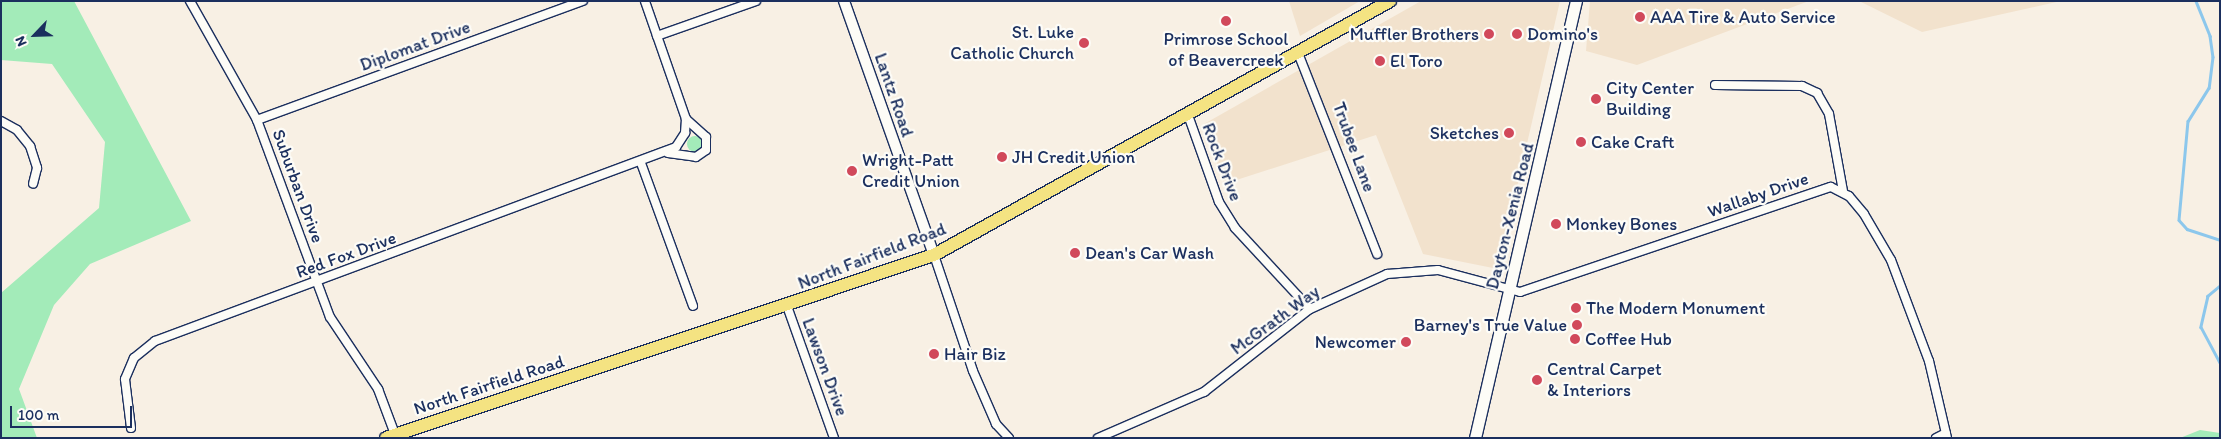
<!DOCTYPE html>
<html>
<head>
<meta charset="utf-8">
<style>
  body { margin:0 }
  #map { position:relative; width:2221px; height:439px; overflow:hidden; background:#f8f0e4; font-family:Itim,sans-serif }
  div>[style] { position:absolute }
  .built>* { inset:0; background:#f2e2cd }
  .green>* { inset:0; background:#a3ebb9 }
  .round { border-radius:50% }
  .stream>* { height:2.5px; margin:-1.25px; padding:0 1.25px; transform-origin:1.25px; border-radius:1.25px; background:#8cc7ec }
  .roads { filter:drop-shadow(1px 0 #1b2f5e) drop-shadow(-1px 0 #1b2f5e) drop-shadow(0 1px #1b2f5e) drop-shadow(0 -1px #1b2f5e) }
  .minor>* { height:8px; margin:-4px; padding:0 4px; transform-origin:4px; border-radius:4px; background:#fdfcf7 }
  .tertiary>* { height:10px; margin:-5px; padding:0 5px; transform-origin:5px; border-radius:5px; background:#fdfcf7 }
  .secondary>* { height:11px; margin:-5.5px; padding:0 5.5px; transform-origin:5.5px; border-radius:5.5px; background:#fdfcf7 }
  .primary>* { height:12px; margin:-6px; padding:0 6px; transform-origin:6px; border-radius:6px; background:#f4e382 }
  .dots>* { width:14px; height:14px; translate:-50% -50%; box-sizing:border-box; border:2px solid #fdfcf7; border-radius:50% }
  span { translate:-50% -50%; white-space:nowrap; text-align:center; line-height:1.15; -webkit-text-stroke:4.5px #fdfcf7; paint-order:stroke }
  .poi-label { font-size:18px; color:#1b2f5e }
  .left { translate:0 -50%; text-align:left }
  .right { translate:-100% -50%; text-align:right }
  .street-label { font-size:18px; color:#1b2f5e }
  .frame { position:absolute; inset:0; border:2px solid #1b2f5e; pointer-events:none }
  .north { position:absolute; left:10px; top:10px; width:50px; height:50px; -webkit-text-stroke:4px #fdfcf7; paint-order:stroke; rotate:246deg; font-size:14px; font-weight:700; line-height:20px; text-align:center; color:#1b2f5e }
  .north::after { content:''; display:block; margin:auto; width:18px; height:22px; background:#1b2f5e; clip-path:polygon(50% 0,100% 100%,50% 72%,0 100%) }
  .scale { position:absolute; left:10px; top:406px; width:122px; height:22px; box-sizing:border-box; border:2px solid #1b2f5e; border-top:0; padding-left:6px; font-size:15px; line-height:18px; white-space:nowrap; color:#1b2f5e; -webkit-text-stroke:4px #fdfcf7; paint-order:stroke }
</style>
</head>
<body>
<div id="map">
  <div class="built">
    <i style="clip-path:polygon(1289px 1px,1360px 1px,1300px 36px)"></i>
    <i style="clip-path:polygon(1421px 1px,1560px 1px,1498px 269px,1423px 254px,1376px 135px,1224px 184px,1204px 124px)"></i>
    <i style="clip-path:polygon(1590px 1px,1809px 1px,1637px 65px,1586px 51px)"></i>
    <i style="clip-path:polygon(1859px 1px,2061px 1px,1922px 32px)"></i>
  </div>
  <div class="green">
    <i style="clip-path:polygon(1px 1px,74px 1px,191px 221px,90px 264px,54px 305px,19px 389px,37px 438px,1px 438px,1px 293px,99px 208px,105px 142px,52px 64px,1px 60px)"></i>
    <i class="round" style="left:687px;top:136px;width:16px;height:16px"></i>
    <i style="clip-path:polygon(2200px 430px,2220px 433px,2220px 438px,2180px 438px)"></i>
  </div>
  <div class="stream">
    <i style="left:2196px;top:1px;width:38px;rotate:68deg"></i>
    <i style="left:2210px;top:36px;width:21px;rotate:82deg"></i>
    <i style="left:2213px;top:57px;width:31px;rotate:97deg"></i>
    <i style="left:2209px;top:88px;width:39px;rotate:122deg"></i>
    <i style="left:2188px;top:121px;width:99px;rotate:95.2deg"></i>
    <i style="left:2179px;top:220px;width:12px;rotate:48deg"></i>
    <i style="left:2187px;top:229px;width:35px;rotate:18deg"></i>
    <i style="left:2220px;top:286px;width:16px;rotate:140deg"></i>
    <i style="left:2208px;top:296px;width:32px;rotate:103deg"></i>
    <i style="left:2201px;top:327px;width:40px;rotate:62deg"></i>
  </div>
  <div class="roads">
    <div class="minor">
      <i style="left:190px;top:1px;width:137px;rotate:60.6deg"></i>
      <i style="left:257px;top:120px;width:210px;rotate:69.7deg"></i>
      <i style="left:330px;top:317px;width:87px;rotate:56.3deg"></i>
      <i style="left:378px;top:389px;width:51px;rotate:69.4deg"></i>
      <i style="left:657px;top:36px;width:105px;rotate:-19.5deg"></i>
      <i style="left:1298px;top:53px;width:216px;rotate:68.5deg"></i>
      <i style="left:1715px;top:85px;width:87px;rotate:0.7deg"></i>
      <i style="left:1802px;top:86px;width:17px;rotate:25deg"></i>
      <i style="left:1817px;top:93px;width:24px;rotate:60deg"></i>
      <i style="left:1829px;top:114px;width:78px;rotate:79.7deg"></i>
      <i style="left:1188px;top:115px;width:92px;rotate:70.4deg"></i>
      <i style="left:1219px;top:202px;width:31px;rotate:58deg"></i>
      <i style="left:1235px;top:228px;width:110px;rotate:47.2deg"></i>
      <i style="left:257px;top:120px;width:347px;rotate:-20.1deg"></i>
      <i style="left:1px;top:121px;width:18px;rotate:29deg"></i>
      <i style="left:17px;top:130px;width:21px;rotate:51deg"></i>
      <i style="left:30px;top:146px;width:23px;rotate:72deg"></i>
      <i style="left:37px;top:168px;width:16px;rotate:104deg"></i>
      <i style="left:668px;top:153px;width:28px;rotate:8deg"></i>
      <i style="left:696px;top:157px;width:12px;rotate:-35deg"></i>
      <i style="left:706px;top:150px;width:13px;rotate:-90deg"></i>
      <i style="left:706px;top:137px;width:27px;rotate:-138deg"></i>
      <i style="left:641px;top:163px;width:152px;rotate:70deg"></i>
      <i style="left:934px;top:255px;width:122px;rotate:71.4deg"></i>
      <i style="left:973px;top:371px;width:58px;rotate:66.5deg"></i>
      <i style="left:996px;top:424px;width:19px;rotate:47deg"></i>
      <i style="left:787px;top:306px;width:140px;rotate:70.4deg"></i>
      <i style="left:131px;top:428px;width:49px;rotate:-97deg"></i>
      <i style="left:125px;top:379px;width:23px;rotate:-67deg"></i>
      <i style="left:134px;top:358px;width:27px;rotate:-39deg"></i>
      <i style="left:155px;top:341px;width:556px;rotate:-20.42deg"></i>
      <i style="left:676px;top:147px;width:17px;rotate:-57deg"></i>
      <i style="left:685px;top:133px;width:14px;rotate:-86deg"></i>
      <i style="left:686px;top:119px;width:125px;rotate:-109.2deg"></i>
      <i style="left:1098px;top:438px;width:116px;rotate:-23.5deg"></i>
      <i style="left:1204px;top:392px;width:135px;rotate:-38.1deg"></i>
      <i style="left:1310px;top:309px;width:85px;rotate:-24.4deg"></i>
      <i style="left:1387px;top:274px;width:51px;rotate:-4.5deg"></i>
      <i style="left:1438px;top:270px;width:85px;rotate:15deg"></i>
      <i style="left:1520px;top:292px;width:328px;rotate:-18.7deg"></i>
      <i style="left:1831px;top:187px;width:20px;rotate:27deg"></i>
      <i style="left:1849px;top:196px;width:23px;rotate:50deg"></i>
      <i style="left:1864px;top:214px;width:53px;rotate:59.6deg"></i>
      <i style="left:1891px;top:260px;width:108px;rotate:69.4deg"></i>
      <i style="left:1929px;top:361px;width:79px;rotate:76.8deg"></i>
      <i style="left:1936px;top:438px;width:11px;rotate:-27deg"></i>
    </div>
    <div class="tertiary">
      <i style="left:844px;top:1px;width:269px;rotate:70.5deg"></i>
    </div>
    <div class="secondary">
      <i style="left:1475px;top:438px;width:449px;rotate:-77deg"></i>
    </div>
    <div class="primary">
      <i style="left:386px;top:438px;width:578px;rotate:-18.47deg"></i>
      <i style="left:934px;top:255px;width:522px;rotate:-29.12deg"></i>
    </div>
  </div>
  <div class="dots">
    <i style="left:1640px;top:17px;background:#d1495b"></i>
    <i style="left:1226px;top:21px;background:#d1495b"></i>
    <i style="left:1489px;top:34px;background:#d1495b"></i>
    <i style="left:1517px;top:34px;background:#d1495b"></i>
    <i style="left:1084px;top:43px;background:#d1495b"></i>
    <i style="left:1380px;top:61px;background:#d1495b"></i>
    <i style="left:1596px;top:99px;background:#d1495b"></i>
    <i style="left:1509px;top:133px;background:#d1495b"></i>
    <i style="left:1581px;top:142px;background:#d1495b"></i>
    <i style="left:1002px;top:157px;background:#d1495b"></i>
    <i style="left:852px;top:171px;background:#d1495b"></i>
    <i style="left:1556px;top:224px;background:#d1495b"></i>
    <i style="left:1075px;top:253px;background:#d1495b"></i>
    <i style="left:1576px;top:308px;background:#d1495b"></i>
    <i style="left:1577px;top:325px;background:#d1495b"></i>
    <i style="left:1575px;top:339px;background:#d1495b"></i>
    <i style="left:1406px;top:342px;background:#d1495b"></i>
    <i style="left:934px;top:354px;background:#d1495b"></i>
    <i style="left:1537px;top:380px;background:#d1495b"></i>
  </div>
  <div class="poi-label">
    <span class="left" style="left:1650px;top:17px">AAA Tire &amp; Auto Service</span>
    <span class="right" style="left:1074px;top:43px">St. Luke<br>Catholic Church</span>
    <span class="right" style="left:1479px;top:34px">Muffler Brothers</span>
    <span class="left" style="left:1527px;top:34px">Domino's</span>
    <span style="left:1226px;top:50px">Primrose School<br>of Beavercreek</span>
    <span class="left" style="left:1390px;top:61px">El Toro</span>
    <span class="left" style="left:1606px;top:99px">City Center<br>Building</span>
    <span class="right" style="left:1499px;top:133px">Sketches</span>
    <span class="left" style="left:1591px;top:142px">Cake Craft</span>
    <span class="left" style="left:1012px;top:157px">JH Credit Union</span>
    <span class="left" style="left:862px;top:171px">Wright-Patt<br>Credit Union</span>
    <span class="left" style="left:1566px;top:224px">Monkey Bones</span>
    <span class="left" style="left:1085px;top:253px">Dean's Car Wash</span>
    <span class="left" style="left:1586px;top:308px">The Modern Monument</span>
    <span class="right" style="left:1567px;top:325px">Barney's True Value</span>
    <span class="left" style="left:1585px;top:339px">Coffee Hub</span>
    <span class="right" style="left:1396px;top:342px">Newcomer</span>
    <span class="left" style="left:944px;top:354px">Hair Biz</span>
    <span class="left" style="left:1547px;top:380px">Central Carpet<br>&amp; Interiors</span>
  </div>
  <div class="street-label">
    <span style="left:415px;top:46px;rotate:-20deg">Diplomat Drive</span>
    <span style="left:894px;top:95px;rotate:71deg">Lantz Road</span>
    <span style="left:1354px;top:147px;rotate:70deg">Trubee Lane</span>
    <span style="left:1222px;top:162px;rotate:69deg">Rock Drive</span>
    <span style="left:298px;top:186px;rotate:70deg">Suburban Drive</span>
    <span style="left:1758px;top:195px;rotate:-19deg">Wallaby Drive</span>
    <span style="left:1510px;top:216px;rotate:-76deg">Dayton-Xenia Road</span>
    <span style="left:346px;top:255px;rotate:-20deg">Red Fox Drive</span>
    <span style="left:872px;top:256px;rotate:-21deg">North Fairfield Road</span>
    <span style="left:1275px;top:320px;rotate:-36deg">McGrath Way</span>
    <span style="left:825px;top:367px;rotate:70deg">Lawson Drive</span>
    <span style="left:489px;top:385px;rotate:-18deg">North Fairfield Road</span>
  </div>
  <div class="frame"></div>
  <div class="north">N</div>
  <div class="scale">100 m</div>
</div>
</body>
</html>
